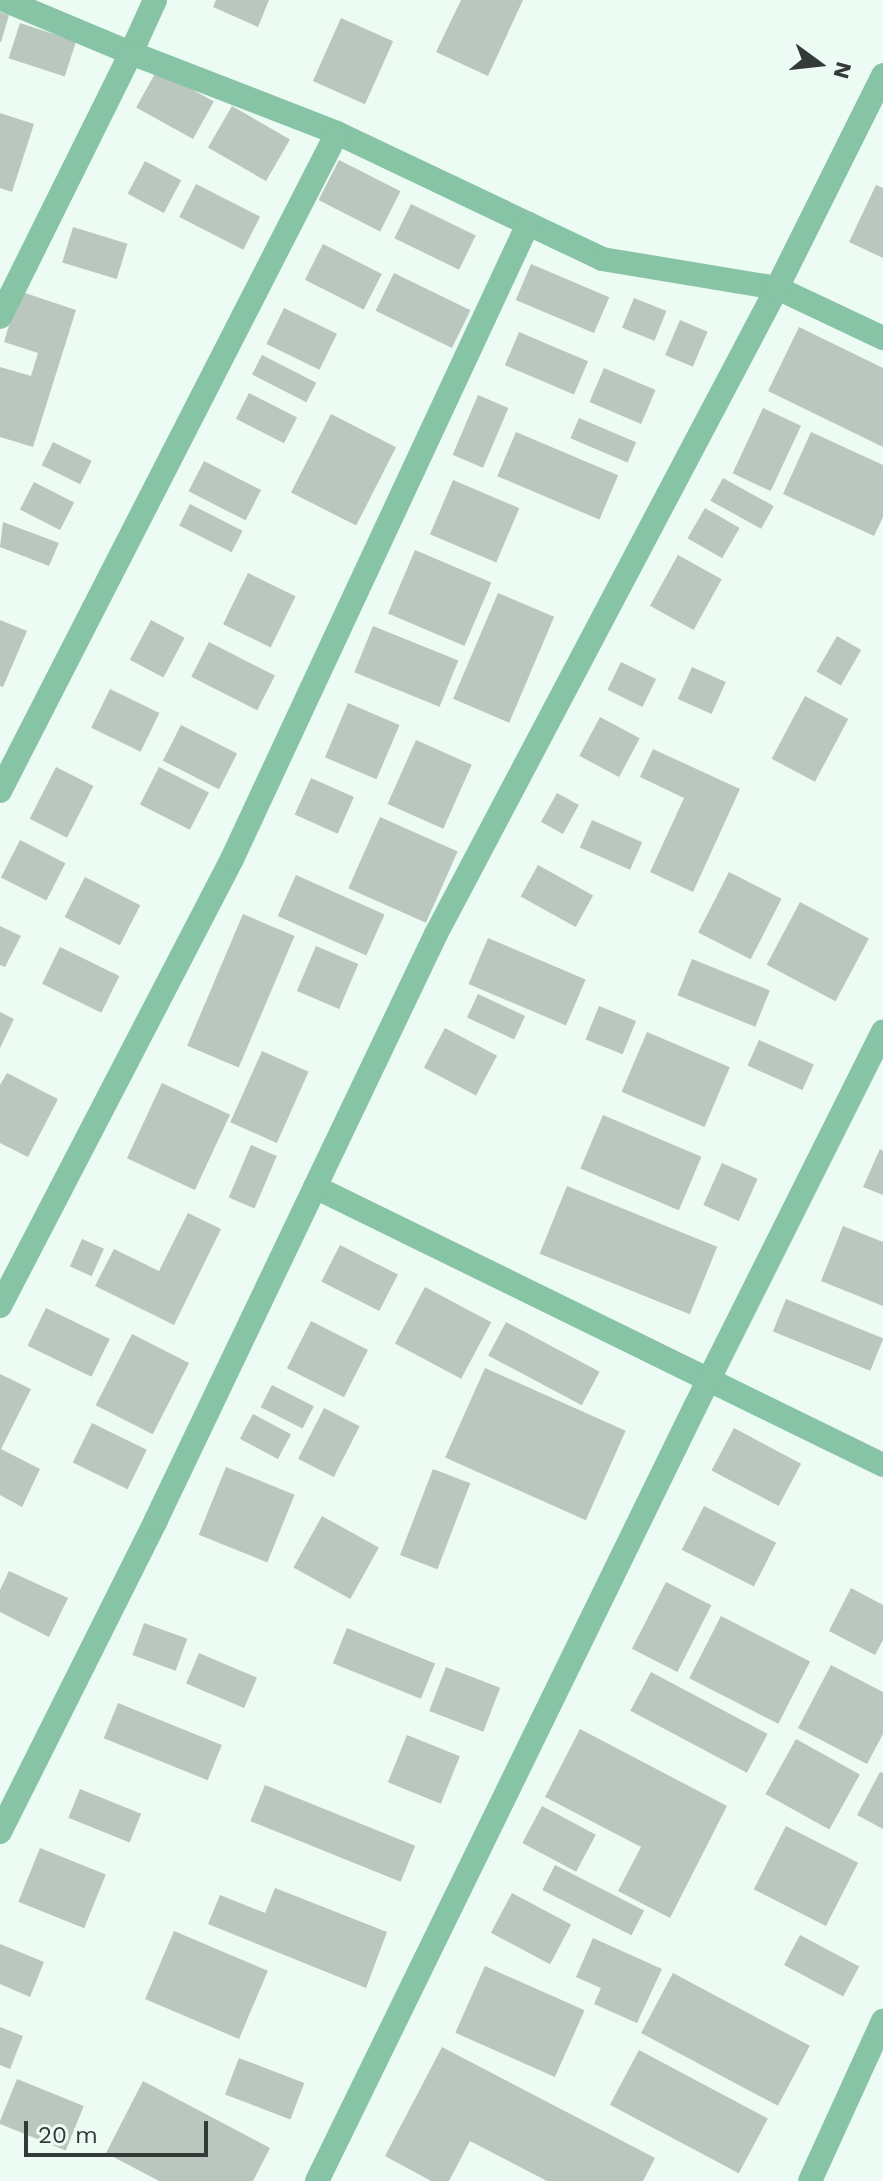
<!DOCTYPE html>
<html>
<head>
<meta charset="utf-8">
<style>
  body { margin:0 }
  #map { position:relative; width:883px; height:2181px; overflow:hidden; background:#ecfbf3; font-family:"Work Sans",sans-serif }
  div>[style] { position:absolute }
  .building>* { inset:0; background:#b9c7bf; transform-origin:0 0 }
  .minor>* { height:24px; margin:-12px; padding:0 12px; transform-origin:12px; border-radius:12px; background:#87c3a5 }
  span { translate:-50% -50%; white-space:nowrap; text-align:center; line-height:1.15; -webkit-text-stroke:6px #ecfbf3; paint-order:stroke }
  .north { position:absolute; left:779px; top:24px; width:80px; height:80px; -webkit-text-stroke:6px #ecfbf3; paint-order:stroke; rotate:105deg; font-size:22px; font-weight:700; line-height:32px; text-align:center; color:#343a37 }
  .north::after { content:''; display:block; margin:auto; width:28px; height:36px; background:#343a37; clip-path:polygon(50% 0,100% 100%,50% 72%,0 100%) }
  .scale { position:absolute; left:24px; top:2121px; width:184px; height:36px; box-sizing:border-box; border:4px solid #343a37; border-top:0; padding-left:10px; font-size:24px; line-height:28px; white-space:nowrap; color:#343a37; -webkit-text-stroke:6px #ecfbf3; paint-order:stroke }
</style>
</head>
<body>
<div id="map">
  <div class="building">
    <i style="clip-path:polygon(216px 0,269px 0,258px 27px,213px 7px)"></i>
    <i style="clip-path:polygon(461px 0,523px 0,488px 76px,436px 52px)"></i>
    <i style="clip-path:polygon(0 12px,9px 15px,1px 42px,0 42px)"></i>
    <i style="left:341px;top:18px;width:57px;height:69px;rotate:24deg"></i>
    <i style="left:20px;top:23px;width:59px;height:37px;rotate:18deg"></i>
    <i style="left:157px;top:70px;width:65px;height:43px;rotate:29deg"></i>
    <i style="left:232px;top:106px;width:67px;height:48px;rotate:30deg"></i>
    <i style="clip-path:polygon(0 113px,34px 124px,12px 192px,0 188px)"></i>
    <i style="left:339px;top:160px;width:69px;height:45px;rotate:27deg"></i>
    <i style="left:145px;top:161px;width:41px;height:37px;rotate:28deg"></i>
    <i style="left:196px;top:184px;width:72px;height:37px;rotate:27deg"></i>
    <i style="clip-path:polygon(876px 185px,883px 188px,883px 258px,849px 242px)"></i>
    <i style="left:411px;top:204px;width:72px;height:38px;rotate:26deg"></i>
    <i style="left:73px;top:227px;width:57px;height:37px;rotate:17deg"></i>
    <i style="left:323px;top:244px;width:66px;height:40px;rotate:27deg"></i>
    <i style="left:531px;top:264px;width:85px;height:39px;rotate:23deg"></i>
    <i style="left:394px;top:273px;width:85px;height:42px;rotate:26deg"></i>
    <i style="clip-path:polygon(19px 291px,76px 310px,33px 447px,0 437px,0 367px,31px 376px,38px 353px,4px 342px)"></i>
    <i style="left:634px;top:298px;width:35px;height:32px;rotate:22deg"></i>
    <i style="left:284px;top:308px;width:59px;height:40px;rotate:26deg"></i>
    <i style="left:680px;top:320px;width:30px;height:38px;rotate:23deg"></i>
    <i style="clip-path:polygon(799px 327px,883px 368px,883px 447px,768px 391px)"></i>
    <i style="left:519px;top:332px;width:75px;height:36px;rotate:23deg"></i>
    <i style="left:262px;top:355px;width:61px;height:22px;rotate:27deg"></i>
    <i style="left:604px;top:368px;width:56px;height:37px;rotate:23deg"></i>
    <i style="left:249px;top:393px;width:54px;height:29px;rotate:27deg"></i>
    <i style="left:478px;top:395px;width:33px;height:65px;rotate:23deg"></i>
    <i style="left:763px;top:408px;width:42px;height:72px;rotate:25deg"></i>
    <i style="left:331px;top:414px;width:73px;height:88px;rotate:27deg"></i>
    <i style="left:579px;top:418px;width:62px;height:22px;rotate:23deg"></i>
    <i style="left:516px;top:432px;width:111px;height:48px;rotate:23deg"></i>
    <i style="clip-path:polygon(811px 432px,883px 465px,883px 517px,874px 536px,783px 494px)"></i>
    <i style="left:53px;top:442px;width:43px;height:26px;rotate:26deg"></i>
    <i style="left:204px;top:461px;width:64px;height:34px;rotate:27deg"></i>
    <i style="left:723px;top:478px;width:58px;height:26px;rotate:29deg"></i>
    <i style="left:453px;top:480px;width:72px;height:59px;rotate:23deg"></i>
    <i style="left:34px;top:482px;width:45px;height:31px;rotate:27deg"></i>
    <i style="left:190px;top:504px;width:59px;height:24px;rotate:27deg"></i>
    <i style="left:705px;top:508px;width:40px;height:35px;rotate:30deg"></i>
    <i style="clip-path:polygon(3px 522px,59px 543px,49px 566px,0 547px)"></i>
    <i style="left:415px;top:550px;width:83px;height:69px;rotate:23deg"></i>
    <i style="left:678px;top:555px;width:50px;height:58px;rotate:29deg"></i>
    <i style="left:248px;top:573px;width:53px;height:57px;rotate:26deg"></i>
    <i style="left:498px;top:593px;width:61px;height:115px;rotate:23deg"></i>
    <i style="clip-path:polygon(0 620px,27px 631px,3px 687px,0 686px)"></i>
    <i style="left:151px;top:620px;width:38px;height:45px;rotate:28deg"></i>
    <i style="left:373px;top:626px;width:92px;height:50px;rotate:22deg"></i>
    <i style="left:837px;top:636px;width:28px;height:41px;rotate:30deg"></i>
    <i style="left:209px;top:642px;width:74px;height:39px;rotate:27deg"></i>
    <i style="left:621px;top:662px;width:39px;height:31px;rotate:26deg"></i>
    <i style="left:692px;top:667px;width:37px;height:35px;rotate:24deg"></i>
    <i style="left:110px;top:689px;width:55px;height:43px;rotate:26deg"></i>
    <i style="left:805px;top:696px;width:49px;height:71px;rotate:28deg"></i>
    <i style="left:348px;top:703px;width:56px;height:59px;rotate:23deg"></i>
    <i style="left:600px;top:717px;width:45px;height:44px;rotate:28deg"></i>
    <i style="left:181px;top:725px;width:63px;height:40px;rotate:27deg"></i>
    <i style="left:416px;top:740px;width:61px;height:70px;rotate:24deg"></i>
    <i style="clip-path:polygon(653px 749px,740px 789px,693px 892px,650px 872px,684px 798px,640px 777px)"></i>
    <i style="left:56px;top:767px;width:42px;height:58px;rotate:27deg"></i>
    <i style="left:159px;top:767px;width:56px;height:42px;rotate:27deg"></i>
    <i style="left:311px;top:778px;width:47px;height:40px;rotate:24deg"></i>
    <i style="left:557px;top:793px;width:25px;height:33px;rotate:29deg"></i>
    <i style="left:380px;top:817px;width:85px;height:78px;rotate:24deg"></i>
    <i style="left:592px;top:820px;width:55px;height:30px;rotate:24deg"></i>
    <i style="left:20px;top:840px;width:51px;height:42px;rotate:27deg"></i>
    <i style="left:538px;top:865px;width:63px;height:36px;rotate:29deg"></i>
    <i style="left:729px;top:872px;width:59px;height:68px;rotate:27deg"></i>
    <i style="left:296px;top:875px;width:97px;height:45px;rotate:24deg"></i>
    <i style="left:85px;top:877px;width:62px;height:45px;rotate:27deg"></i>
    <i style="left:800px;top:902px;width:78px;height:71px;rotate:28deg"></i>
    <i style="left:243px;top:914px;width:56px;height:143px;rotate:23deg"></i>
    <i style="clip-path:polygon(0 926px,21px 936px,5px 967px,0 965px)"></i>
    <i style="left:488px;top:938px;width:106px;height:50px;rotate:23deg"></i>
    <i style="left:316px;top:946px;width:46px;height:49px;rotate:23deg"></i>
    <i style="left:60px;top:947px;width:66px;height:41px;rotate:26deg"></i>
    <i style="left:692px;top:959px;width:84px;height:39px;rotate:22deg"></i>
    <i style="left:478px;top:994px;width:52px;height:26px;rotate:25deg"></i>
    <i style="left:599px;top:1006px;width:40px;height:36px;rotate:22deg"></i>
    <i style="clip-path:polygon(0 1012px,14px 1019px,0 1048px)"></i>
    <i style="left:445px;top:1028px;width:59px;height:45px;rotate:28deg"></i>
    <i style="left:647px;top:1032px;width:90px;height:65px;rotate:23deg"></i>
    <i style="left:759px;top:1040px;width:60px;height:28px;rotate:24deg"></i>
    <i style="left:262px;top:1051px;width:51px;height:78px;rotate:24deg"></i>
    <i style="clip-path:polygon(7px 1073px,58px 1099px,28px 1157px,0 1143px,0 1085px)"></i>
    <i style="left:162px;top:1083px;width:75px;height:83px;rotate:25deg"></i>
    <i style="left:603px;top:1115px;width:107px;height:58px;rotate:23deg"></i>
    <i style="left:251px;top:1145px;width:28px;height:57px;rotate:23deg"></i>
    <i style="clip-path:polygon(880px 1149px,883px 1151px,883px 1195px,863px 1187px)"></i>
    <i style="left:722px;top:1163px;width:39px;height:46px;rotate:24deg"></i>
    <i style="left:567px;top:1186px;width:162px;height:73px;rotate:22deg"></i>
    <i style="clip-path:polygon(188px 1213px,221px 1229px,174px 1325px,95px 1286px,114px 1249px,159px 1271px)"></i>
    <i style="clip-path:polygon(843px 1226px,883px 1242px,883px 1306px,821px 1281px)"></i>
    <i style="left:82px;top:1239px;width:24px;height:30px;rotate:24deg"></i>
    <i style="left:340px;top:1245px;width:65px;height:41px;rotate:27deg"></i>
    <i style="left:425px;top:1287px;width:75px;height:64px;rotate:28deg"></i>
    <i style="left:786px;top:1299px;width:105px;height:35px;rotate:22deg"></i>
    <i style="left:46px;top:1308px;width:71px;height:42px;rotate:26deg"></i>
    <i style="left:311px;top:1321px;width:64px;height:53px;rotate:27deg"></i>
    <i style="left:506px;top:1322px;width:106px;height:38px;rotate:28deg"></i>
    <i style="left:132px;top:1334px;width:64px;height:80px;rotate:27deg"></i>
    <i style="left:485px;top:1368px;width:154px;height:98px;rotate:24deg"></i>
    <i style="clip-path:polygon(0 1374px,31px 1389px,1px 1449px,40px 1469px,22px 1507px,0 1495px)"></i>
    <i style="left:272px;top:1385px;width:47px;height:25px;rotate:27deg"></i>
    <i style="left:324px;top:1408px;width:40px;height:57px;rotate:27deg"></i>
    <i style="left:253px;top:1414px;width:43px;height:28px;rotate:28deg"></i>
    <i style="left:92px;top:1423px;width:61px;height:44px;rotate:26deg"></i>
    <i style="left:734px;top:1428px;width:76px;height:48px;rotate:28deg"></i>
    <i style="left:226px;top:1467px;width:74px;height:73px;rotate:22deg"></i>
    <i style="left:433px;top:1469px;width:40px;height:92px;rotate:21deg"></i>
    <i style="left:704px;top:1506px;width:81px;height:49px;rotate:27deg"></i>
    <i style="left:322px;top:1516px;width:65px;height:59px;rotate:29deg"></i>
    <i style="clip-path:polygon(9px 1571px,68px 1598px,49px 1637px,0 1612px,0 1590px)"></i>
    <i style="left:666px;top:1582px;width:51px;height:75px;rotate:27deg"></i>
    <i style="clip-path:polygon(851px 1588px,883px 1605px,883px 1640px,875px 1655px,829px 1631px)"></i>
    <i style="left:721px;top:1616px;width:100px;height:70px;rotate:27deg"></i>
    <i style="left:144px;top:1623px;width:46px;height:34px;rotate:20deg"></i>
    <i style="left:347px;top:1628px;width:95px;height:38px;rotate:22deg"></i>
    <i style="left:199px;top:1653px;width:63px;height:33px;rotate:23deg"></i>
    <i style="clip-path:polygon(831px 1665px,883px 1692px,883px 1734px,867px 1764px,798px 1728px)"></i>
    <i style="left:446px;top:1667px;width:58px;height:47px;rotate:21deg"></i>
    <i style="left:651px;top:1672px;width:132px;height:44px;rotate:28deg"></i>
    <i style="left:118px;top:1703px;width:112px;height:38px;rotate:22deg"></i>
    <i style="clip-path:polygon(580px 1729px,727px 1806px,670px 1918px,618px 1891px,641px 1847px,545px 1797px)"></i>
    <i style="left:407px;top:1735px;width:57px;height:51px;rotate:22deg"></i>
    <i style="left:796px;top:1739px;width:73px;height:63px;rotate:29deg"></i>
    <i style="clip-path:polygon(880px 1772px,883px 1773px,883px 1829px,857px 1815px)"></i>
    <i style="left:265px;top:1785px;width:162px;height:39px;rotate:22deg"></i>
    <i style="left:80px;top:1789px;width:66px;height:31px;rotate:22deg"></i>
    <i style="left:542px;top:1806px;width:61px;height:42px;rotate:28deg"></i>
    <i style="left:786px;top:1826px;width:81px;height:71px;rotate:27deg"></i>
    <i style="left:40px;top:1848px;width:71px;height:58px;rotate:22deg"></i>
    <i style="left:555px;top:1865px;width:100px;height:28px;rotate:27deg"></i>
    <i style="clip-path:polygon(275px 1888px,387px 1932px,366px 1988px,208px 1924px,220px 1895px,265px 1913px)"></i>
    <i style="left:512px;top:1893px;width:67px;height:45px;rotate:28deg"></i>
    <i style="left:174px;top:1931px;width:102px;height:74px;rotate:23deg"></i>
    <i style="left:800px;top:1935px;width:67px;height:34px;rotate:28deg"></i>
    <i style="clip-path:polygon(593px 1938px,662px 1969px,637px 2023px,594px 2004px,601px 1988px,576px 1977px)"></i>
    <i style="clip-path:polygon(0 1944px,44px 1962px,30px 1997px,0 1984px)"></i>
    <i style="left:485px;top:1966px;width:109px;height:73px;rotate:24deg"></i>
    <i style="left:673px;top:1973px;width:155px;height:68px;rotate:28deg"></i>
    <i style="clip-path:polygon(0 2027px,23px 2036px,10px 2069px,0 2065px)"></i>
    <i style="clip-path:polygon(442px 2047px,655px 2158px,643px 2181px,547px 2181px,470px 2141px,449px 2181px,431px 2181px,385px 2156px)"></i>
    <i style="left:639px;top:2050px;width:146px;height:62px;rotate:28deg"></i>
    <i style="left:239px;top:2058px;width:70px;height:39px;rotate:21deg"></i>
    <i style="left:17px;top:2079px;width:72px;height:48px;rotate:22deg"></i>
    <i style="clip-path:polygon(143px 2081px,270px 2148px,253px 2181px,159px 2181px,106px 2153px)"></i>
  </div>
  <div class="minor">
    <i style="left:4px;top:0;width:138px;rotate:22.7deg"></i>
    <i style="left:131px;top:53px;width:58px;rotate:-65.6deg"></i>
    <i style="left:0;top:317px;width:295px;rotate:-63.6deg"></i>
    <i style="left:131px;top:53px;width:221px;rotate:21.2deg"></i>
    <i style="left:337px;top:133px;width:293px;rotate:25.4deg"></i>
    <i style="left:602px;top:259px;width:177px;rotate:9.4deg"></i>
    <i style="left:777px;top:288px;width:117px;rotate:25.3deg"></i>
    <i style="left:0;top:791px;width:739px;rotate:-62.88deg"></i>
    <i style="left:315px;top:1187px;width:632px;rotate:26.08deg"></i>
    <i style="left:0;top:1306px;width:504px;rotate:-62.57deg"></i>
    <i style="left:232px;top:859px;width:701px;rotate:-65.01deg"></i>
    <i style="left:0;top:1832px;width:349px;rotate:-63.4deg"></i>
    <i style="left:156px;top:1520px;width:649px;rotate:-64.46deg"></i>
    <i style="left:436px;top:934px;width:730px;rotate:-62.17deg"></i>
    <i style="left:777px;top:288px;width:238px;rotate:-63.5deg"></i>
    <i style="left:317px;top:2181px;width:861px;rotate:-63.97deg"></i>
    <i style="left:695px;top:1407px;width:420px;rotate:-63.4deg"></i>
    <i style="left:810px;top:2181px;width:176px;rotate:-65.5deg"></i>
  </div>
  <div class="north">N</div>
  <div class="scale">20 m</div>
</div>
</body>
</html>
